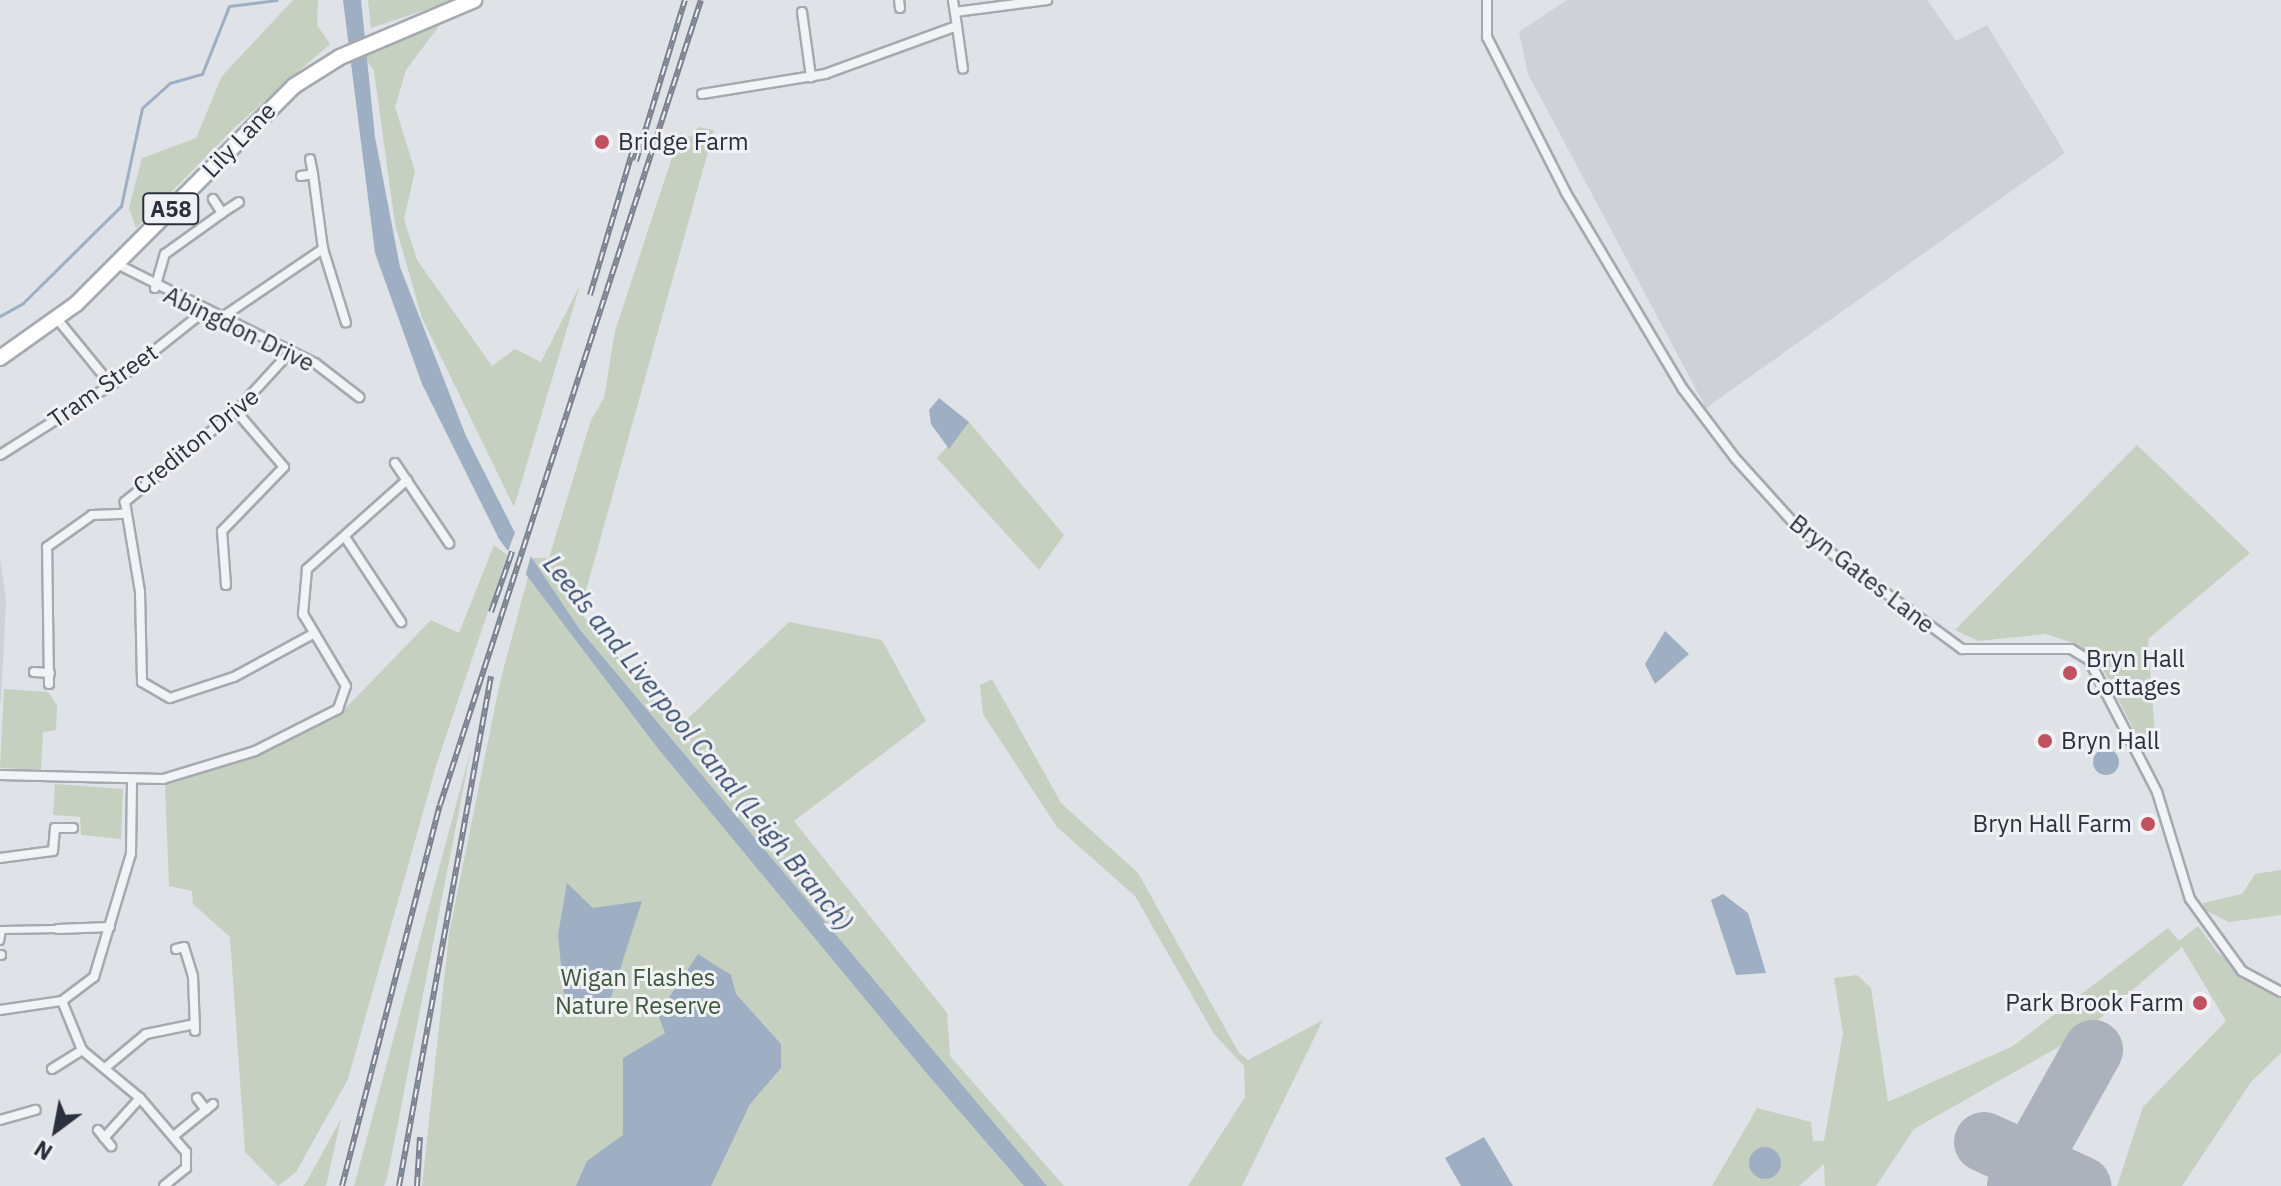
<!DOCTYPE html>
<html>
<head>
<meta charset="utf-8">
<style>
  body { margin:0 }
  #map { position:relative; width:2281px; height:1186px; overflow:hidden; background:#dfe2e7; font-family:"IBM Plex Sans",sans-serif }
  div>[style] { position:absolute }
  .built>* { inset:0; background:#ced1d8 }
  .green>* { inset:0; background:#c5d0c1 }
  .water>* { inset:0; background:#9eafc3 }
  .round { border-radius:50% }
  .pier>* { inset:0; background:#dfe2e7 }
  .stream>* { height:3px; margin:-1.5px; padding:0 1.5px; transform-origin:1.5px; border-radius:1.5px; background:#9eafc3 }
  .runway>* { height:60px; margin:-30px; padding:0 30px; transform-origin:30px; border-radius:30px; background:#acb2bb }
  .roads { filter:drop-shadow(2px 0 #a5a9b0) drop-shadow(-2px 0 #a5a9b0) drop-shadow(0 2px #a5a9b0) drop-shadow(0 -2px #a5a9b0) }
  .pedestrian>* { height:6px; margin:-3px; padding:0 3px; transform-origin:3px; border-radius:3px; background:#f2f3f6 }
  .minor>* { height:8px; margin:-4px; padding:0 4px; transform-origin:4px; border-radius:4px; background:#f2f3f6 }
  .primary>* { height:14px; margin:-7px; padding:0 7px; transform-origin:7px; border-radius:7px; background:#fff }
  .rail>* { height:6px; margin-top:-3px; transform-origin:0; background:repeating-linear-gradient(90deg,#eff1f5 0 9px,#7a828f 0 18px); box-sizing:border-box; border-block:2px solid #7a828f }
  .dots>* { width:22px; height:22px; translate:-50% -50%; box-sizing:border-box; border:4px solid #eff1f5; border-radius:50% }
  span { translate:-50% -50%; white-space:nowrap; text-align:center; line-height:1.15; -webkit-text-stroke:6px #eff1f5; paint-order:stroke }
  .shield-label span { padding:2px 6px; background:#eff1f5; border:2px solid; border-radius:6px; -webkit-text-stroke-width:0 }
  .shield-label { font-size:22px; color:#2a303c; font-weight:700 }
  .street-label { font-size:24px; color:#2a303c }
  .poi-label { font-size:24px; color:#2a303c }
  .left { translate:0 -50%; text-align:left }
  .right { translate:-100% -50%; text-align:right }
  .park-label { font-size:24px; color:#3d5739 }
  .water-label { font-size:26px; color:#384e6c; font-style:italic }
  .north { position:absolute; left:16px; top:1090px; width:80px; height:80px; -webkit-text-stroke:6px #eff1f5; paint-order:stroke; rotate:212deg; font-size:22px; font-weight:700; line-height:32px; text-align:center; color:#2a303c }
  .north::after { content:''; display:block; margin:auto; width:28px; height:36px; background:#2a303c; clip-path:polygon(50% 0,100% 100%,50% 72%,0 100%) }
</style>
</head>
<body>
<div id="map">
  <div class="built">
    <i style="clip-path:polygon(1567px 0,1927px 0,1956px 41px,1987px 25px,2065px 153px,1706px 408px,1528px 74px,1519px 32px)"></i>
    <i style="clip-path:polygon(0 559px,6px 600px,1px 702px,0 702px)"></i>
  </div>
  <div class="green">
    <i style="clip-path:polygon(293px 0,318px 0,317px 25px,330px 44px,236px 126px,136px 228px,129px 208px,142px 158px,196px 138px,222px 76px)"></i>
    <i style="clip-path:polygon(368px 0,455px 0,371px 28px)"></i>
    <i style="clip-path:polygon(442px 22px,406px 70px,395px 107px,415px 171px,404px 219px,417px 260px,492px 366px,515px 349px,541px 362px,580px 285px,514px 507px,422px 318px,395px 224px,374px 71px,364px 56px)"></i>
    <i style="clip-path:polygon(698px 127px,714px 130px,580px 612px,678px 728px,789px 622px,882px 640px,926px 721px,794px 821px,947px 1013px,950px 1056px,1064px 1186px,422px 1186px,449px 934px,500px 682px,533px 558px,549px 558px,591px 420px,604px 398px,615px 331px,680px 133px,691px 137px)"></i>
    <i style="clip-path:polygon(969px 422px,1064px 535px,1039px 570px,937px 458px)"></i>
    <i style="clip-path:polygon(2137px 445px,2250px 553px,2148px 639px,2155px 736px,2140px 742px,2103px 669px,2074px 643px,2045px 634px,1978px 641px,1955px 630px)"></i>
    <i style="clip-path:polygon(494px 545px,507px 555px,436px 766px,348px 1079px,296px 1172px,278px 1186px,245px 1152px,230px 937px,193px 904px,192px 891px,169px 886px,165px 784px,254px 757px,336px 718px,431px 620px,459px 633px)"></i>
    <i style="clip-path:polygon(992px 679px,1061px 803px,1138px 873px,1239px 1053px,1248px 1060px,1323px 1020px,1242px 1186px,1188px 1186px,1245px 1097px,1244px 1066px,1214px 1034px,1135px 896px,1057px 827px,983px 714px,980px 685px)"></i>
    <i style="clip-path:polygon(4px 689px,48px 692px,57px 705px,56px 730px,43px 732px,41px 770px,0 768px)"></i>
    <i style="clip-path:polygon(471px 749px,387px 1179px,384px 1186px,354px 1186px)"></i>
    <i style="clip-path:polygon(55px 784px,123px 789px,121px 839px,81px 835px,80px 817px,53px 815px)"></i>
    <i style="clip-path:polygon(2281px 870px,2281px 915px,2229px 922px,2205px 910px,2203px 903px,2242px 894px,2255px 874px)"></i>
    <i style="clip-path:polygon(2198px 926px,2218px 953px,2281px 993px,2281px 1053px,2251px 1082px,2182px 1186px,2117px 1186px,2143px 1107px,2226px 1021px,2182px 947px,2083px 1033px,1914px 1129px,1876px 1186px,1825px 1186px,1824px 1164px,1799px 1186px,1712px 1186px,1757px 1108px,1811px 1122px,1813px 1141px,1824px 1141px,1843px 1033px,1834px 978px,1857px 975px,1871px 988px,1888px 1102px,2013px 1046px,2168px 928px,2179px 941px)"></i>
    <i style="clip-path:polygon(341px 1119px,326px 1186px,303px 1186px,307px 1181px)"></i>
  </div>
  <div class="water">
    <i style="clip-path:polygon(343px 0,361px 0,375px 137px,400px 267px,466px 436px,514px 531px,580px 630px,1047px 1186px,1024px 1186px,923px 1069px,656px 746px,499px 539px,422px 384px,375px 253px)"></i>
    <i style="clip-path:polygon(939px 398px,969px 422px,949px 449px,931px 424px,929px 410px)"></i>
    <i style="clip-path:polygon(1665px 631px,1689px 654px,1655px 684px,1645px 664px)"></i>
    <i class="round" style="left:2093px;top:749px;width:26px;height:26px"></i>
    <i style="clip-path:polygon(567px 883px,593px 908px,642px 901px,611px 997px,590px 1012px,564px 994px,558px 935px)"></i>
    <i style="clip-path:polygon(1723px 894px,1748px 913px,1766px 973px,1736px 975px,1711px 900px)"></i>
    <i style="clip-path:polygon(698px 954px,731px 975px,736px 994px,781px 1044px,781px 1068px,750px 1104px,711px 1186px,576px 1186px,587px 1161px,623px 1135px,623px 1058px,665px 1033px,658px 1014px)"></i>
    <i style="clip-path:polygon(1484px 1137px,1513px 1186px,1461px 1186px,1445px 1158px)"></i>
    <i class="round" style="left:1749px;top:1147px;width:32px;height:32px"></i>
  </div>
  <div class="pier">
    <i style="clip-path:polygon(517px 527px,532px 552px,525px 577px,508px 551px)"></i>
  </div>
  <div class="stream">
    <i style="left:0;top:316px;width:26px;rotate:-29deg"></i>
    <i style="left:23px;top:303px;width:138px;rotate:-44.7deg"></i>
    <i style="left:121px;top:206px;width:100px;rotate:-77.9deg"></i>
    <i style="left:142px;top:108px;width:38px;rotate:-42deg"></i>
    <i style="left:170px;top:83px;width:33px;rotate:-16deg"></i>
    <i style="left:202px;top:74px;width:73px;rotate:-68.3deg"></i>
    <i style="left:229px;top:6px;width:48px;rotate:-7.1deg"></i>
  </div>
  <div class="runway">
    <i style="left:1984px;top:1142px;width:107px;rotate:24.4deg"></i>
    <i style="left:2017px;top:1186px;width:156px;rotate:-60.8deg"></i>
  </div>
  <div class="roads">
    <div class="pedestrian">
      <i style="left:0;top:941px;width:11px;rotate:-80deg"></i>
      <i style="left:2px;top:930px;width:56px;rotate:-1deg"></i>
    </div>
    <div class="minor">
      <i style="left:899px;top:0;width:8px;rotate:83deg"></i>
      <i style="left:1487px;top:0;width:37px;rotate:90deg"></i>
      <i style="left:1487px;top:37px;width:175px;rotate:63.1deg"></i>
      <i style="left:1566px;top:193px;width:228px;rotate:59.2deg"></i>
      <i style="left:1683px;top:389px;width:86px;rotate:53deg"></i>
      <i style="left:1735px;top:458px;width:97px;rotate:47.9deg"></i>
      <i style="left:1800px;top:530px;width:201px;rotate:36.3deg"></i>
      <i style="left:1962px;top:649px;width:109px"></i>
      <i style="left:2071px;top:649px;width:21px;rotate:31deg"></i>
      <i style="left:2089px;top:660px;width:148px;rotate:62.7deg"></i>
      <i style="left:2157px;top:792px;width:112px;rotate:72.9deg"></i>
      <i style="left:2190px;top:899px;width:89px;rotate:54.2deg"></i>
      <i style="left:2242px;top:971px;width:44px;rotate:28.3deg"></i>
      <i style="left:802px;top:12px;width:66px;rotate:82.1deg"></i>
      <i style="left:955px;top:12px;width:93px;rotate:-7.4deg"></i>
      <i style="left:957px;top:26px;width:43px;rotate:82.1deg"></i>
      <i style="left:702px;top:94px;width:125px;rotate:-9.2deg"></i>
      <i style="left:825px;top:74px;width:140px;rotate:-20deg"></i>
      <i style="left:957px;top:26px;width:26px;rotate:-99deg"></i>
      <i style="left:313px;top:174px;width:76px;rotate:82.4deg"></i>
      <i style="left:323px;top:249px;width:77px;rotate:72.7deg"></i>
      <i style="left:301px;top:176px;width:12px;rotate:-9deg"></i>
      <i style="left:313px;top:174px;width:15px;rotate:-101deg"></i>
      <i style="left:213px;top:199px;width:17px;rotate:57deg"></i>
      <i style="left:222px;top:213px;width:20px;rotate:-33deg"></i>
      <i style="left:117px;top:264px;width:221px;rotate:26.6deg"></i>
      <i style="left:315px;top:363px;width:56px;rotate:37.7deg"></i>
      <i style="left:155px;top:288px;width:35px;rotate:-74deg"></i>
      <i style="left:165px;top:254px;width:70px;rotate:-35.7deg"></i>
      <i style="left:58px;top:320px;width:84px;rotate:50.8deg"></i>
      <i style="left:218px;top:320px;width:127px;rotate:-34.1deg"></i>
      <i style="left:291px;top:351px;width:81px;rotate:132.5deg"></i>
      <i style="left:236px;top:411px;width:144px;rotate:140.7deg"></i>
      <i style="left:125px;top:502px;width:91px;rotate:80.5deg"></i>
      <i style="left:140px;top:592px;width:90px;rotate:88.7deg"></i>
      <i style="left:142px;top:682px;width:32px;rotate:30deg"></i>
      <i style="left:170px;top:698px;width:67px;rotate:-18.2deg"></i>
      <i style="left:234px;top:677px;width:90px;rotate:-28.6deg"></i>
      <i style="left:0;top:455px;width:131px;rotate:-32.2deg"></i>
      <i style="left:111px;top:385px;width:117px;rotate:-38.4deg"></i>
      <i style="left:395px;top:463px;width:97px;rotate:56deg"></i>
      <i style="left:345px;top:537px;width:102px;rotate:56.6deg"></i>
      <i style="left:226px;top:585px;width:54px;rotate:-94.2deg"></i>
      <i style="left:222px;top:531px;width:89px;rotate:-45.9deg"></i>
      <i style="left:284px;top:467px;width:74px;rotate:-130.6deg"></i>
      <i style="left:34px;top:672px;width:16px;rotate:4deg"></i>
      <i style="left:49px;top:684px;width:137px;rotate:-90.8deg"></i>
      <i style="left:47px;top:547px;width:55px;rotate:-35.4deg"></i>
      <i style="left:92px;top:515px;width:33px;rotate:-2deg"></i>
      <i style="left:0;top:775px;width:163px;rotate:1.4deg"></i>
      <i style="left:163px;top:779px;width:96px;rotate:-16.9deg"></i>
      <i style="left:255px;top:751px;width:93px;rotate:-26.8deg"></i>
      <i style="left:338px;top:709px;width:24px;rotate:-71deg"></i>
      <i style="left:346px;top:686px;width:84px;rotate:-120.8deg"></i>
      <i style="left:303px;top:614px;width:45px;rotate:-84.9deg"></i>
      <i style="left:307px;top:569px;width:134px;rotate:-41.7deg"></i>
      <i style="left:0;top:858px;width:53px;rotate:-7.5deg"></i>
      <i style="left:53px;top:851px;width:23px;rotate:-85deg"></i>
      <i style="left:55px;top:828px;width:18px"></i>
      <i style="left:58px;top:929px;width:52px;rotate:-2.2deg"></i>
      <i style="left:176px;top:949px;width:8px;rotate:-14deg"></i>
      <i style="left:184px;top:947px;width:30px;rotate:73deg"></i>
      <i style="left:193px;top:976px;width:55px;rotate:87.9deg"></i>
      <i style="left:0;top:955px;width:1px"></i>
      <i style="left:62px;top:1001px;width:53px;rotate:67.8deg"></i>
      <i style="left:82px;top:1050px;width:75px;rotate:39.6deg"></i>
      <i style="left:140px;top:1098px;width:71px;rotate:49.6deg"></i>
      <i style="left:186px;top:1152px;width:16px;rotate:90deg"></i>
      <i style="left:186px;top:1168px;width:28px;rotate:141deg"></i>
      <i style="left:0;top:1010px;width:63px;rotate:-8.3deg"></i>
      <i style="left:62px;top:1001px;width:40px;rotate:-37deg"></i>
      <i style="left:94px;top:977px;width:128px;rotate:-73.3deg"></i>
      <i style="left:131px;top:854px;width:73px;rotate:-89.2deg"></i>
      <i style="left:105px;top:1068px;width:53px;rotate:-39.7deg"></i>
      <i style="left:146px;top:1034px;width:50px;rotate:-11.5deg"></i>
      <i style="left:52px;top:1069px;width:36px;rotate:-32deg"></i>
      <i style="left:197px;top:1098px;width:15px;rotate:53deg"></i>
      <i style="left:0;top:1120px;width:37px;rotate:-16deg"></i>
      <i style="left:98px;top:1130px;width:21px;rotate:51deg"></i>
      <i style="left:175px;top:1135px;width:49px;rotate:-39.2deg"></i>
      <i style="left:104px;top:1138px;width:54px;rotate:-48deg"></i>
    </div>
    <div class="primary">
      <i style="left:0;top:358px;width:93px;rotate:-35.4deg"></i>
      <i style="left:76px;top:304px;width:308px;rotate:-45deg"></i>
      <i style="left:294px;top:86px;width:54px;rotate:-32.2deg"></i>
      <i style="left:340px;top:57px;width:146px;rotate:-23deg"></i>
    </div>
  </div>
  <div class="rail">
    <i style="left:636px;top:161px;width:168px;rotate:-73.1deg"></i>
    <i style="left:590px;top:295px;width:151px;rotate:-73.5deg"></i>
    <i style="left:491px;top:612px;width:64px;rotate:-70.7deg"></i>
    <i style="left:342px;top:1186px;width:393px;rotate:-75.6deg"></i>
    <i style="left:440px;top:805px;width:846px;rotate:-72.04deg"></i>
    <i style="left:399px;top:1186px;width:518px;rotate:-79.77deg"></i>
    <i style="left:417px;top:1186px;width:49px;rotate:-86.5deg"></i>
  </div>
  <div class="dots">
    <i style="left:602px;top:142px;background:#c0515e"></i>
    <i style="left:2070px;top:673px;background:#c0515e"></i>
    <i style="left:2045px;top:741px;background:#c0515e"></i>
    <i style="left:2148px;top:824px;background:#c0515e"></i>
    <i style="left:2200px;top:1003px;background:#c0515e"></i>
  </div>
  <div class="shield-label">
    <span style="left:171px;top:209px">A58</span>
  </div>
  <div class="street-label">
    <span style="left:239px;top:140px;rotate:-46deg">Lily Lane</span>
    <span style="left:239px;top:329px;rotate:26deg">Abingdon Drive</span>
    <span style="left:103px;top:386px;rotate:-35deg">Tram Street</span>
    <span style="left:196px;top:441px;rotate:-39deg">Crediton Drive</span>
    <span style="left:1862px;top:574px;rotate:38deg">Bryn Gates Lane</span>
  </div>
  <div class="poi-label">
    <span class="left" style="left:618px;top:142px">Bridge Farm</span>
    <span class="left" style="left:2086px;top:673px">Bryn Hall<br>Cottages</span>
    <span class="left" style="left:2061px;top:741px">Bryn Hall</span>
    <span class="right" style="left:2132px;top:824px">Bryn Hall Farm</span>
    <span class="right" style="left:2184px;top:1003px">Park Brook Farm</span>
  </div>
  <div class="park-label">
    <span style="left:638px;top:992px">Wigan Flashes<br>Nature Reserve</span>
  </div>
  <div class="water-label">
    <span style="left:698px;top:743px;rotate:51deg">Leeds and Liverpool Canal (Leigh Branch)</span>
  </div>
  <div class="north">N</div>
</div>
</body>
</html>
